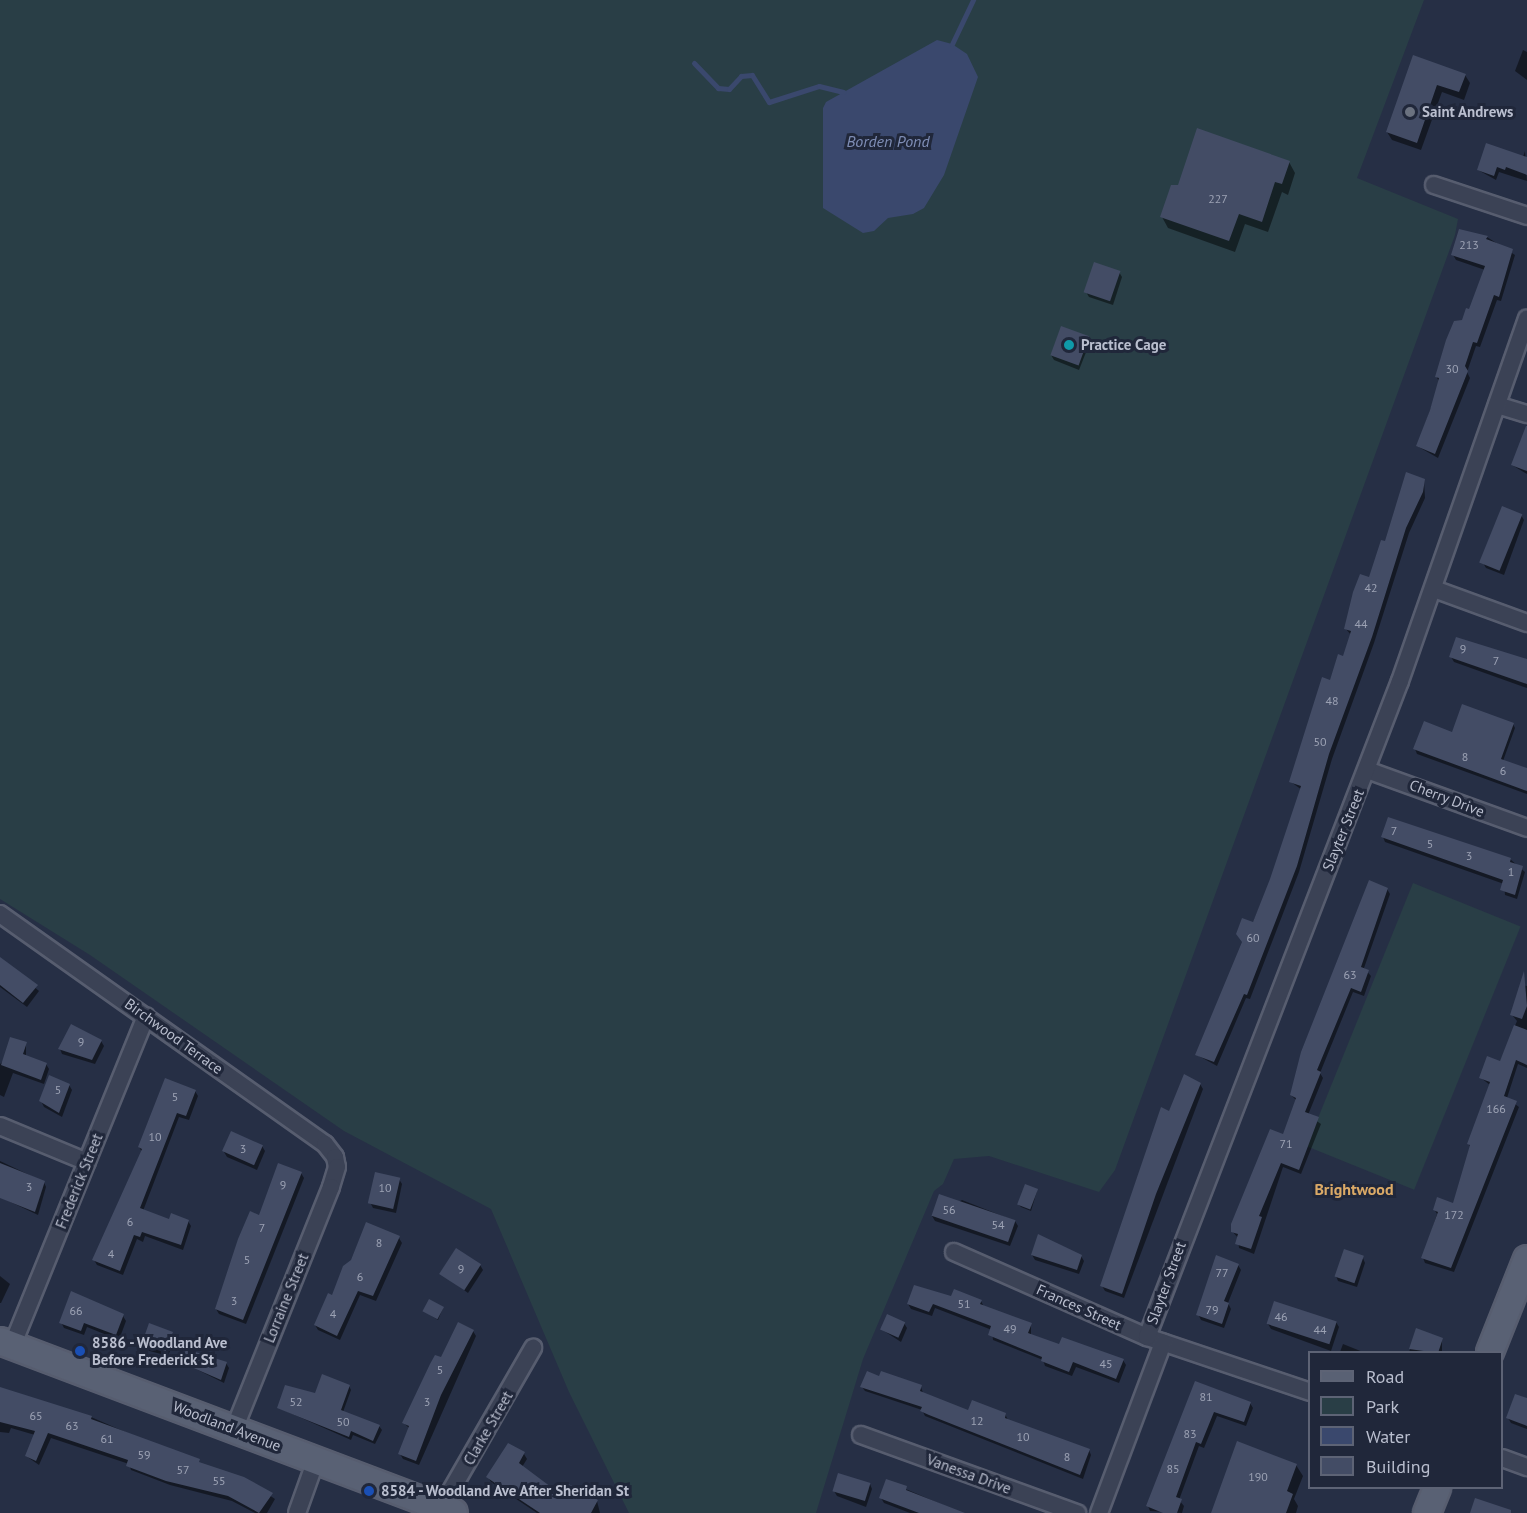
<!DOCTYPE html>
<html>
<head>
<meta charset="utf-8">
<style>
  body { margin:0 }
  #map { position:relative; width:1527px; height:1513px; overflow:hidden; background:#262f45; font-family:"PT Sans",sans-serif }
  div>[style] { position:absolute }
  .green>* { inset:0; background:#293e46; transform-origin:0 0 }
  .water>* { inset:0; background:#3a486d }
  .shadow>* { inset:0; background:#0007 }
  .stream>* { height:5px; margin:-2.5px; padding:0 2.5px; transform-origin:2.5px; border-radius:2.5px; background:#3a486d }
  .building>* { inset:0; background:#434c65; transform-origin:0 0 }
  .roads { filter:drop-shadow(2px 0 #575d6f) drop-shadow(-2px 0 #575d6f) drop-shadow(0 2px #575d6f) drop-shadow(0 -2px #575d6f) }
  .minor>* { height:16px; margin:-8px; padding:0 8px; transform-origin:8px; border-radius:8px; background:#3b4255 }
  .primary>* { height:26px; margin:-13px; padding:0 13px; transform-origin:13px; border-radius:13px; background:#596174 }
  .dots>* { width:16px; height:16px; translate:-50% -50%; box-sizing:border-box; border:3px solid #20273a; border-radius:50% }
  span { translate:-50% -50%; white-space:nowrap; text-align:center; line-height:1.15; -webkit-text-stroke:6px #20273a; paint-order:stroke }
  .number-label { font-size:12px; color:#9ca2b4 }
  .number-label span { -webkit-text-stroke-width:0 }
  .poi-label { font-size:15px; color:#b9bece; font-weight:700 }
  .left { translate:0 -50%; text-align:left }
  .street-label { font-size:15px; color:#b9bece }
  .water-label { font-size:16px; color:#7f8eb6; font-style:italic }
  .neighbourhood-label { font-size:16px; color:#dbaa67; font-weight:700 }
  .legend { position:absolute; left:1308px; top:1351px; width:195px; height:138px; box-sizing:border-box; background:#20273a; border:2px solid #5d6375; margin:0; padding:8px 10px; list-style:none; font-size:18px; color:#b9bece }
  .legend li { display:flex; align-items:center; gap:12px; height:30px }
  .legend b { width:30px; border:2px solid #5d6375 }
</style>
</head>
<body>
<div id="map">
  <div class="green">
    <i style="clip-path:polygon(0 0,1424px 0,1357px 178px,1458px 219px,1455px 235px,1115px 1170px,1099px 1192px,989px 1156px,954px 1159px,943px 1184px,934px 1191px,863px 1359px,816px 1513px,629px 1513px,569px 1392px,491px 1209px,344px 1131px,90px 955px,0 899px)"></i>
    <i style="left:1413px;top:883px;width:116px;height:284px;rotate:22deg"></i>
  </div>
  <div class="water">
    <i style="clip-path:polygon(937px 40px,952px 44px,967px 54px,978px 77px,944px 175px,924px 208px,913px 214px,888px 218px,874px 231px,863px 233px,823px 208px,823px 108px,826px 102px)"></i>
  </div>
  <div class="shadow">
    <i style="clip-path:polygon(1523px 50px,1527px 52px,1527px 80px,1515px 71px)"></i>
    <i style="clip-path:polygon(1414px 57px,1465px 75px,1470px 83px,1464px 100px,1442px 92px,1421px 150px,1392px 140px,1387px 132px)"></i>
    <i style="clip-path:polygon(1525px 151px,1527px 181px,1499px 172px,1496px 180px,1478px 170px,1523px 157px)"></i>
    <i style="clip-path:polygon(1289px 162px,1295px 173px,1288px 195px,1282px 192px,1268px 232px,1245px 224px,1235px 252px,1168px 228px,1162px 217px,1179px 186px)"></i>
    <i style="clip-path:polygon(1487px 237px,1515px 255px,1501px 301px,1497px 300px,1480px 347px,1476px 346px,1467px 372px,1470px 378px,1438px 458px,1417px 446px,1440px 383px,1436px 376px,1470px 311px,1485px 270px,1456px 260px,1453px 255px)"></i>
    <i style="clip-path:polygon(1119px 272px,1122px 277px,1113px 305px,1089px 297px,1086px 292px)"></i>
    <i style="clip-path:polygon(1088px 337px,1090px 342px,1079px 370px,1054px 360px,1051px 355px)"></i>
    <i style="clip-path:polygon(1527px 444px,1527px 474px,1512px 465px)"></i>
    <i style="clip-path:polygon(1424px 480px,1425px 498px,1409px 533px,1374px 643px,1332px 759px,1299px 872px,1250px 999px,1246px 998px,1217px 1066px,1197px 1055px,1271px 880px,1302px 790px,1291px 782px,1344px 658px,1351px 635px,1346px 629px,1386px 543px)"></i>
    <i style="clip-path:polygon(1521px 515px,1524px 520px,1504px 575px,1486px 568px,1483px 563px)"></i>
    <i style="clip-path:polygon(1451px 657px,1527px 664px,1527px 688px,1454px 662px)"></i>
    <i style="clip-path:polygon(1513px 724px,1515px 728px,1503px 761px,1527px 770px,1527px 794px,1417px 754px,1415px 749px,1453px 734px)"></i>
    <i style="clip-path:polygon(1383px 837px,1510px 859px,1525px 872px,1517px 899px,1505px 895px,1504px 884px,1385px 842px)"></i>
    <i style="clip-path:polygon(1387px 889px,1390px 894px,1364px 968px,1371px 976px,1364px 996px,1353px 992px,1320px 1073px,1323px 1078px,1308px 1115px,1321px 1124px,1301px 1174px,1283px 1167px,1254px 1254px,1239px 1248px,1238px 1238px,1232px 1231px,1284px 1136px,1297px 1101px,1291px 1095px)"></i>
    <i style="clip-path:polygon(0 958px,39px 991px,27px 1007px,0 987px)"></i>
    <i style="clip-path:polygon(1521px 985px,1527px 986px,1527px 1068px,1518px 1064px,1507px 1098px,1519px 1107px,1454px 1272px,1425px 1263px,1423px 1258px,1437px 1214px,1434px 1209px,1454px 1205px,1471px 1149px,1469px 1144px,1490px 1085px,1481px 1078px,1500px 1062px,1517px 1021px,1512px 1015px)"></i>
    <i style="clip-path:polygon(101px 1041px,104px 1046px,95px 1064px,62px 1054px,60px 1049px)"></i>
    <i style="clip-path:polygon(26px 1043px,26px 1057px,46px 1064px,49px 1069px,44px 1084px,13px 1073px,4px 1097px,0 1095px,0 1064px)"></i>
    <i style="clip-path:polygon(1200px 1084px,1203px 1089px,1124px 1298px,1105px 1291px,1102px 1286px,1170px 1112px)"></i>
    <i style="clip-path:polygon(69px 1085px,72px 1090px,62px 1117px,44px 1107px,41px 1101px)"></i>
    <i style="clip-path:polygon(195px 1091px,198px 1096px,189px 1120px,179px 1117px,143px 1211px,169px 1221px,188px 1221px,191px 1226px,183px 1250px,145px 1236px,143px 1242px,137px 1239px,123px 1275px,97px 1265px,94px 1260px,142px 1152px,139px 1147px)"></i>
    <i style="clip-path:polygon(262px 1146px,265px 1151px,257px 1170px,227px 1157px,224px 1152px)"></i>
    <i style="clip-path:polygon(0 1161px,44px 1182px,46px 1187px,38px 1215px,0 1197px)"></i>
    <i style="clip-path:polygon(301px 1173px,304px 1178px,246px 1324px,219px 1314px,216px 1309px)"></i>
    <i style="clip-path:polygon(399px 1179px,402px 1184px,396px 1213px,373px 1208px,370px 1202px)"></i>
    <i style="clip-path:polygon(1037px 1191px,1031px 1211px,1021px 1207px,1019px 1205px)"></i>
    <i style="clip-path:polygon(962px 1200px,1015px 1221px,1018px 1226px,1010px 1246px,935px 1221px,932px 1216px)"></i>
    <i style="clip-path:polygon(399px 1238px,402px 1243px,376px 1301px,360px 1295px,340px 1340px,318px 1330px,315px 1325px,333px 1297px)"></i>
    <i style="clip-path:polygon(1032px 1255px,1081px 1256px,1084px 1261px,1079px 1274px,1035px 1260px)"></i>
    <i style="clip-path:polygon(1363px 1258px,1365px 1263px,1357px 1287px,1338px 1281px,1336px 1276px)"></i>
    <i style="clip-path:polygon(480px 1265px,483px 1270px,468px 1293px,442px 1274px)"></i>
    <i style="clip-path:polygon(1238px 1265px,1241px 1270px,1228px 1303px,1231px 1309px,1224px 1328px,1201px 1320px,1198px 1314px)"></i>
    <i style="clip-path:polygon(0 1276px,10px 1284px,1px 1303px,0 1303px)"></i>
    <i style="clip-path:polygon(952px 1298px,981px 1301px,984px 1307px,1031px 1324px,1031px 1335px,1060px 1346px,1123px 1360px,1126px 1365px,1119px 1383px,1076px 1367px,1072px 1376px,1045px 1366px,1043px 1360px,993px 1340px,992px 1330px,935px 1308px,932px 1316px,911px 1309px,908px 1304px)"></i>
    <i style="clip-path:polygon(443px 1308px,438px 1320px,424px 1311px)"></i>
    <i style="clip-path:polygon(123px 1316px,126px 1321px,119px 1340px,87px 1327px,84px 1335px,64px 1328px,61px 1322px)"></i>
    <i style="clip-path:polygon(1336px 1322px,1339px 1327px,1331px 1351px,1271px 1329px,1268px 1324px)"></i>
    <i style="clip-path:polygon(904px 1323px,907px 1328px,901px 1342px,881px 1329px)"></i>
    <i style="clip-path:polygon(1417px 1330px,1442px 1339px,1442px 1352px,1409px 1352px)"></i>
    <i style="clip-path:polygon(473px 1331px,476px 1336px,419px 1465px,403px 1459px,400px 1454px,410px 1429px,404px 1423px,442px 1359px)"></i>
    <i style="clip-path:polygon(172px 1333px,175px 1338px,168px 1356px,146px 1350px,143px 1345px)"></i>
    <i style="clip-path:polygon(1343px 1344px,1363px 1352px,1340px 1352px)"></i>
    <i style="clip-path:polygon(184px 1363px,226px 1363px,229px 1368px,224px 1383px)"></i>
    <i style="clip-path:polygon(880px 1378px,921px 1387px,923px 1393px,969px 1412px,1005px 1414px,1008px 1420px,1089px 1450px,1091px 1455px,1083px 1479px,925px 1416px,922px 1410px,865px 1391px,862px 1387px)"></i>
    <i style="clip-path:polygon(1196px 1383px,1250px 1403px,1253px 1408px,1246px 1426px,1217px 1416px,1204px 1448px,1199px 1446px,1179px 1500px,1184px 1506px,1182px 1513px,1150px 1511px,1148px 1506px)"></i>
    <i style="clip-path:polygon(349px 1386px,351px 1390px,343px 1412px,379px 1426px,382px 1430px,375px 1444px,353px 1435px,351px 1440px,279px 1408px)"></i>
    <i style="clip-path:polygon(0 1388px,91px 1417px,201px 1465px,244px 1478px,275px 1499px,267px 1513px,255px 1513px,232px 1501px,170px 1485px,131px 1470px,129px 1464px,51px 1438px,39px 1465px,26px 1456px,35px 1435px,11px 1428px,9px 1433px,0 1432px)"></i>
    <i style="clip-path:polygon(1527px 1400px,1527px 1429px,1511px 1423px,1508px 1418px)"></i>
    <i style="clip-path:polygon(524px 1454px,527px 1459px,522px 1467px,559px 1495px,565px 1484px,597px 1501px,600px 1513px,537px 1513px,491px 1482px,488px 1477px)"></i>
    <i style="clip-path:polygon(1296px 1465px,1303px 1476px,1294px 1499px,1298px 1506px,1296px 1513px,1212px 1513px)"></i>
    <i style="clip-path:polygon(887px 1481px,943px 1505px,944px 1513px,910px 1513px,884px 1503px,881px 1498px)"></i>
    <i style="clip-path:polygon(870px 1484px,872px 1489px,866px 1507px,837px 1496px,834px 1491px)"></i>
  </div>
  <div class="stream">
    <i style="left:952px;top:44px;width:49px;rotate:-64.5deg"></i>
    <i style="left:694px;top:63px;width:35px;rotate:46deg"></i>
    <i style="left:718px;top:88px;width:11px;rotate:5deg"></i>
    <i style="left:729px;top:89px;width:18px;rotate:-47deg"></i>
    <i style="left:741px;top:76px;width:11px;rotate:-5deg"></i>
    <i style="left:752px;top:75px;width:32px;rotate:58deg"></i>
    <i style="left:769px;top:102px;width:52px;rotate:-17.7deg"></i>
    <i style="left:819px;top:86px;width:25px;rotate:14deg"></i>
  </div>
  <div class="building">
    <i style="clip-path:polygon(1413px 55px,1466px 74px,1459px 92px,1437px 85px,1417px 143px,1386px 132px)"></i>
    <i style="clip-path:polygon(1197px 128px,1290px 161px,1282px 184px,1275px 182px,1262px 222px,1239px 214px,1229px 241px,1160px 217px,1171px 185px,1178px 185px)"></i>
    <i style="clip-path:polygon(1486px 143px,1527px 157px,1527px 175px,1506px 167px,1505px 170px,1497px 167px,1494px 176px,1477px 170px)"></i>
    <i style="clip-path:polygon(1459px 229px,1488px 236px,1486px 239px,1513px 249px,1499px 297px,1494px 295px,1477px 343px,1473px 342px,1465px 366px,1468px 371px,1435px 454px,1416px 446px,1430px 410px,1439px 378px,1435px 377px,1446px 340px,1454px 321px,1462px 320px,1466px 308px,1469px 309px,1485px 266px,1451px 255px)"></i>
    <i style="left:1094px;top:262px;width:28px;height:32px;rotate:19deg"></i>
    <i style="left:1061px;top:326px;width:30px;height:31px;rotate:20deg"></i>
    <i style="clip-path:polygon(1526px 426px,1527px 426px,1527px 471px,1511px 465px)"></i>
    <i style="clip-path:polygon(1406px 472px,1425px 479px,1423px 492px,1406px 528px,1372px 637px,1329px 754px,1297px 866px,1247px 995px,1244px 994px,1214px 1062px,1195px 1055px,1242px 942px,1236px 934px,1242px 918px,1253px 922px,1270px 879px,1301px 786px,1289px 782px,1322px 677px,1330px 680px,1338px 654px,1343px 656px,1351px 631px,1344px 629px,1353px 592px,1360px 574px,1369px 577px,1381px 540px,1385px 541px)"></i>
    <i style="left:1502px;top:506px;width:22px;height:61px;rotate:22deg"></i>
    <i style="clip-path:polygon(1456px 637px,1527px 659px,1527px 684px,1449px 657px)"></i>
    <i style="clip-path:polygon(1462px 704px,1514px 723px,1501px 759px,1527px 768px,1527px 791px,1413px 749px,1424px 721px,1452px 732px)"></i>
    <i style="clip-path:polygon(1388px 817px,1511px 858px,1510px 862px,1523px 866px,1515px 895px,1500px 890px,1503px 880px,1381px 837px)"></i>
    <i style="clip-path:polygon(1369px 880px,1388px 888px,1361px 967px,1369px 970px,1361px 992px,1351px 988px,1317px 1070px,1321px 1072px,1305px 1112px,1319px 1117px,1299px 1170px,1281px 1163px,1259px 1216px,1262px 1217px,1251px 1249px,1235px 1244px,1238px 1234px,1231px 1232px,1231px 1224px,1270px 1129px,1283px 1134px,1296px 1098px,1290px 1095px,1301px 1052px)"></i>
    <i style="clip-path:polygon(0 957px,38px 985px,23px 1003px,0 985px)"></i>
    <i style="clip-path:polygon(1524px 971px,1527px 1006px,1522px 1019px,1510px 1015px)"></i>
    <i style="clip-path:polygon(71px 1024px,102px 1040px,92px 1060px,58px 1049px)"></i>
    <i style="clip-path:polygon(1514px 1025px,1527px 1030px,1527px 1065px,1516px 1060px,1504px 1096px,1517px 1101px,1451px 1268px,1421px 1258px,1438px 1212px,1433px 1210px,1437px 1197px,1453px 1203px,1470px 1145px,1467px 1144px,1490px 1082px,1479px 1078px,1487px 1056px,1500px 1061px)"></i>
    <i style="clip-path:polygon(10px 1037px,27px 1042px,23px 1054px,47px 1063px,41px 1080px,1px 1065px)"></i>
    <i style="clip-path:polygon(1184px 1074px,1201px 1083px,1156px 1194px,1122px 1294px,1100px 1286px,1161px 1107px,1169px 1111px)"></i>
    <i style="clip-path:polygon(49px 1075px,70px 1084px,59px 1113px,39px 1101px)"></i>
    <i style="clip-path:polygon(165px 1078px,196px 1090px,186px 1116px,177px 1113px,140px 1208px,169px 1219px,171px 1213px,189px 1220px,181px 1245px,142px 1232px,140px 1237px,134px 1235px,120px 1271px,92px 1260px,142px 1149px,138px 1147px)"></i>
    <i style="left:231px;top:1131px;width:35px;height:22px;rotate:24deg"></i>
    <i style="clip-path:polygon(0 1163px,45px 1181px,35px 1212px,0 1198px)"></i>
    <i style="clip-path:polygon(278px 1163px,302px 1172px,243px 1320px,215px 1309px,238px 1239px,250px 1211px,259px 1215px)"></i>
    <i style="left:375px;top:1172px;width:26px;height:32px;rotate:13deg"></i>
    <i style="left:1025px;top:1184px;width:14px;height:22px;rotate:21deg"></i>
    <i style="left:939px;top:1194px;width:81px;height:23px;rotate:19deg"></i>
    <i style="clip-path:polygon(366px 1222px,400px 1236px,373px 1296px,358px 1291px,337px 1336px,314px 1325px,328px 1293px,332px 1295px,343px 1266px,351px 1260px)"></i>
    <i style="clip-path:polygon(1038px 1234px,1082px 1255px,1077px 1270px,1031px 1255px)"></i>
    <i style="left:456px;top:1248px;width:30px;height:31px;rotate:33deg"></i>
    <i style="left:1344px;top:1249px;width:21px;height:29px;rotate:19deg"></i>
    <i style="clip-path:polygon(1216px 1255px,1239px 1264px,1224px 1301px,1229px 1303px,1222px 1324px,1196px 1315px)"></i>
    <i style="clip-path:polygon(914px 1285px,951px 1296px,954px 1289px,982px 1300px,980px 1304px,1032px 1323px,1028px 1333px,1059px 1344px,1062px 1337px,1124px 1359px,1116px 1379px,1073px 1362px,1069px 1372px,1041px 1361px,1042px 1357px,988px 1335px,991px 1326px,933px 1304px,929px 1312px,907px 1304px)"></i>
    <i style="clip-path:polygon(71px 1291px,124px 1314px,116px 1335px,84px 1323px,81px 1331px,59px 1323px)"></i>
    <i style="left:429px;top:1299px;width:17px;height:14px;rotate:28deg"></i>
    <i style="left:1274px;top:1301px;width:66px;height:24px;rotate:18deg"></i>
    <i style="left:887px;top:1314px;width:20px;height:17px;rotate:24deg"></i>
    <i style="clip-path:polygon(458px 1322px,474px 1330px,441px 1395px,416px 1461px,398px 1454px,409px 1426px,402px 1423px,430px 1364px,435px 1355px,441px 1357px)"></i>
    <i style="clip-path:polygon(149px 1323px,173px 1332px,166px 1351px,141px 1346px)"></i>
    <i style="clip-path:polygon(1416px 1328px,1443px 1338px,1438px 1353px,1409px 1349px)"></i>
    <i style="clip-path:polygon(186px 1349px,227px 1362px,221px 1380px,182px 1363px)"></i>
    <i style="clip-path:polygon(867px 1371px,879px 1376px,881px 1371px,922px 1385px,920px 1391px,968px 1410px,972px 1400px,1006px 1413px,1005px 1418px,1090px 1449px,1080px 1475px,929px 1415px,920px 1411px,922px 1407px,860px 1387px)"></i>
    <i style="clip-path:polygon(322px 1374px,350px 1385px,341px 1410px,380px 1425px,373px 1441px,351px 1431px,349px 1437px,277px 1408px,285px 1385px,315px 1393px)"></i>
    <i style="clip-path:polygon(1195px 1381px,1251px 1402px,1244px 1422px,1214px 1412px,1201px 1444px,1196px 1442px,1176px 1497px,1182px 1499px,1177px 1513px,1163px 1513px,1146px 1506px)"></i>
    <i style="clip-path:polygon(0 1387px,92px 1416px,91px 1419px,200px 1459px,199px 1462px,244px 1477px,273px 1493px,259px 1513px,228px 1496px,166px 1481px,126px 1466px,128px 1460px,48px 1433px,36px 1461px,25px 1456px,35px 1431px,0 1422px)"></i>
    <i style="clip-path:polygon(1515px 1394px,1527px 1398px,1527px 1426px,1506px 1418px)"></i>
    <i style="clip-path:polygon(1237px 1441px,1297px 1464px,1287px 1491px,1293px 1494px,1286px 1513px,1211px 1513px)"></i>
    <i style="clip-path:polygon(508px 1443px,525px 1452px,519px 1463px,559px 1493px,565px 1482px,598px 1500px,591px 1513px,540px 1513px,486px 1477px)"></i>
    <i style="left:838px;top:1473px;width:34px;height:19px;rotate:17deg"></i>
    <i style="clip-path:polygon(886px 1479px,907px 1486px,906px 1490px,965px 1513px,919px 1513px,879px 1498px)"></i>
    <i style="clip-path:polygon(1475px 1498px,1511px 1510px,1511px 1513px,1470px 1513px)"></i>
  </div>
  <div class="roads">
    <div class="minor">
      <i style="left:1434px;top:185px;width:98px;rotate:18.4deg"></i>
      <i style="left:1497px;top:405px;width:31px;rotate:17deg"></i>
      <i style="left:1434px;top:589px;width:99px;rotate:20.1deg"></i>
      <i style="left:1367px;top:770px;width:170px;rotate:19.9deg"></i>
      <i style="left:0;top:914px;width:398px;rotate:35.3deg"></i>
      <i style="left:325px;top:1144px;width:16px;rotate:52deg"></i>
      <i style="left:335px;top:1157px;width:10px;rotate:79deg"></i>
      <i style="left:337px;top:1167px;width:21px;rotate:107deg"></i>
      <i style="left:331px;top:1187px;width:261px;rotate:111.8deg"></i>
      <i style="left:0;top:1126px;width:94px;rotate:22.5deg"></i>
      <i style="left:954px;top:1252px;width:211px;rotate:23.8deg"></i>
      <i style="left:1147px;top:1337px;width:172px;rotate:18.6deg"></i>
      <i style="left:1147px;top:1337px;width:703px;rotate:-68.91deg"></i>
      <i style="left:1400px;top:681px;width:384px;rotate:-70.7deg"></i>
      <i style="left:12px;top:1346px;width:356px;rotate:-67.9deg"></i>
      <i style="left:861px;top:1435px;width:230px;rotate:19.9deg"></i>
      <i style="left:1502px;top:1458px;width:27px;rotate:20deg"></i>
      <i style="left:441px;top:1508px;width:185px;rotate:-60.1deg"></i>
      <i style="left:297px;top:1513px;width:56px;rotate:-70.3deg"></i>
      <i style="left:1099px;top:1513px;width:182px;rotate:-69.4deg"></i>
    </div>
    <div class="primary">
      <i style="left:0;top:1341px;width:485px;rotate:20.7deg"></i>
      <i style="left:1490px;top:1352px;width:100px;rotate:-68.3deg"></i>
      <i style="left:1427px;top:1513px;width:27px;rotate:-68deg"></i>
    </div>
  </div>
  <div class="dots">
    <i style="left:1410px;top:112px;background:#6b7280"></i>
    <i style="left:1069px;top:345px;background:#0f9aa8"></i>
    <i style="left:80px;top:1351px;background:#1a4fb4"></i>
    <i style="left:369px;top:1491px;background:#1a4fb4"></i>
  </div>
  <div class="number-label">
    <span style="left:1218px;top:199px">227</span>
    <span style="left:1469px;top:245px">213</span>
    <span style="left:1452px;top:369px">30</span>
    <span style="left:1371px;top:588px">42</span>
    <span style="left:1361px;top:624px">44</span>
    <span style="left:1463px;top:649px">9</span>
    <span style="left:1496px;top:661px">7</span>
    <span style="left:1332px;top:701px">48</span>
    <span style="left:1320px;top:742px">50</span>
    <span style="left:1465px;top:757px">8</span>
    <span style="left:1503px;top:771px">6</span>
    <span style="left:1394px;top:831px">7</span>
    <span style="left:1430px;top:844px">5</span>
    <span style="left:1469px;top:856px">3</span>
    <span style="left:1511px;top:872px">1</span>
    <span style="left:1253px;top:938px">60</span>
    <span style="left:1350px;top:975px">63</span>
    <span style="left:81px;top:1042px">9</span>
    <span style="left:58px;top:1090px">5</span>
    <span style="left:175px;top:1097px">5</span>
    <span style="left:1496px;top:1109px">166</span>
    <span style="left:155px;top:1137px">10</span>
    <span style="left:1286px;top:1144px">71</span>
    <span style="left:243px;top:1149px">3</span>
    <span style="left:283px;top:1185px">9</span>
    <span style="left:29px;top:1187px">3</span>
    <span style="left:385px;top:1188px">10</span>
    <span style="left:949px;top:1210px">56</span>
    <span style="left:1454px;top:1215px">172</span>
    <span style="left:130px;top:1222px">6</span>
    <span style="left:998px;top:1225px">54</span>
    <span style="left:262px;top:1228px">7</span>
    <span style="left:379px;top:1243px">8</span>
    <span style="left:111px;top:1254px">4</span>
    <span style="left:247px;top:1260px">5</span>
    <span style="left:461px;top:1269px">9</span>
    <span style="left:1222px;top:1273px">77</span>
    <span style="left:360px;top:1277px">6</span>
    <span style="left:234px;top:1301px">3</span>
    <span style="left:964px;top:1304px">51</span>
    <span style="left:1212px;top:1310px">79</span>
    <span style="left:76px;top:1311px">66</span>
    <span style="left:333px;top:1314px">4</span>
    <span style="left:1281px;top:1317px">46</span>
    <span style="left:1010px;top:1329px">49</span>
    <span style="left:1320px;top:1330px">44</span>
    <span style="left:1106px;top:1364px">45</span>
    <span style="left:440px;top:1370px">5</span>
    <span style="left:1206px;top:1397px">81</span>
    <span style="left:296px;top:1402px">52</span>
    <span style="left:427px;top:1402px">3</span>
    <span style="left:36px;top:1416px">65</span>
    <span style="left:977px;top:1421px">12</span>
    <span style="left:343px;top:1422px">50</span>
    <span style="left:72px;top:1426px">63</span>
    <span style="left:1190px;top:1434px">83</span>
    <span style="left:1023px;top:1437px">10</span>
    <span style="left:107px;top:1439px">61</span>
    <span style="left:144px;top:1455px">59</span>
    <span style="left:1067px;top:1457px">8</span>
    <span style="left:1173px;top:1469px">85</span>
    <span style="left:183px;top:1470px">57</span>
    <span style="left:1258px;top:1477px">190</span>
    <span style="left:219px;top:1481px">55</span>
  </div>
  <div class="poi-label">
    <span class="left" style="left:1422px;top:112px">Saint Andrews</span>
    <span class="left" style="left:1081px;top:345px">Practice Cage</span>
    <span class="left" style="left:92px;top:1351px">8586 - Woodland Ave<br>Before Frederick St</span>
    <span class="left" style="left:381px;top:1491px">8584 - Woodland Ave After Sheridan St</span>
  </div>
  <div class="street-label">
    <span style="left:1447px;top:798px;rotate:21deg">Cherry Drive</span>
    <span style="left:1343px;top:830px;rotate:-68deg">Slayter Street</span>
    <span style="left:174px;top:1036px;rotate:36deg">Birchwood Terrace</span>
    <span style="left:79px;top:1181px;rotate:-68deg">Frederick Street</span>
    <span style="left:1166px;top:1283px;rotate:-70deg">Slayter Street</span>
    <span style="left:286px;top:1298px;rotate:-68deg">Lorraine Street</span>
    <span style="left:1079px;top:1307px;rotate:24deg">Frances Street</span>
    <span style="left:227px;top:1426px;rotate:21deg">Woodland Avenue</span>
    <span style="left:488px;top:1428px;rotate:-60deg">Clarke Street</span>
    <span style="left:969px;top:1474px;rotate:20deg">Vanessa Drive</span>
  </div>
  <div class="water-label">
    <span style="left:888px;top:141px">Borden Pond</span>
  </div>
  <div class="neighbourhood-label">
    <span style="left:1354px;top:1189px">Brightwood</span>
  </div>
  <ul class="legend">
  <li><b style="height:8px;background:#596174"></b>Road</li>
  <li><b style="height:16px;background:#293e46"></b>Park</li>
  <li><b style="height:16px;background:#3a486d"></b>Water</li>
  <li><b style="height:16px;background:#434c65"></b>Building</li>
  </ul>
</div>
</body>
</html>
